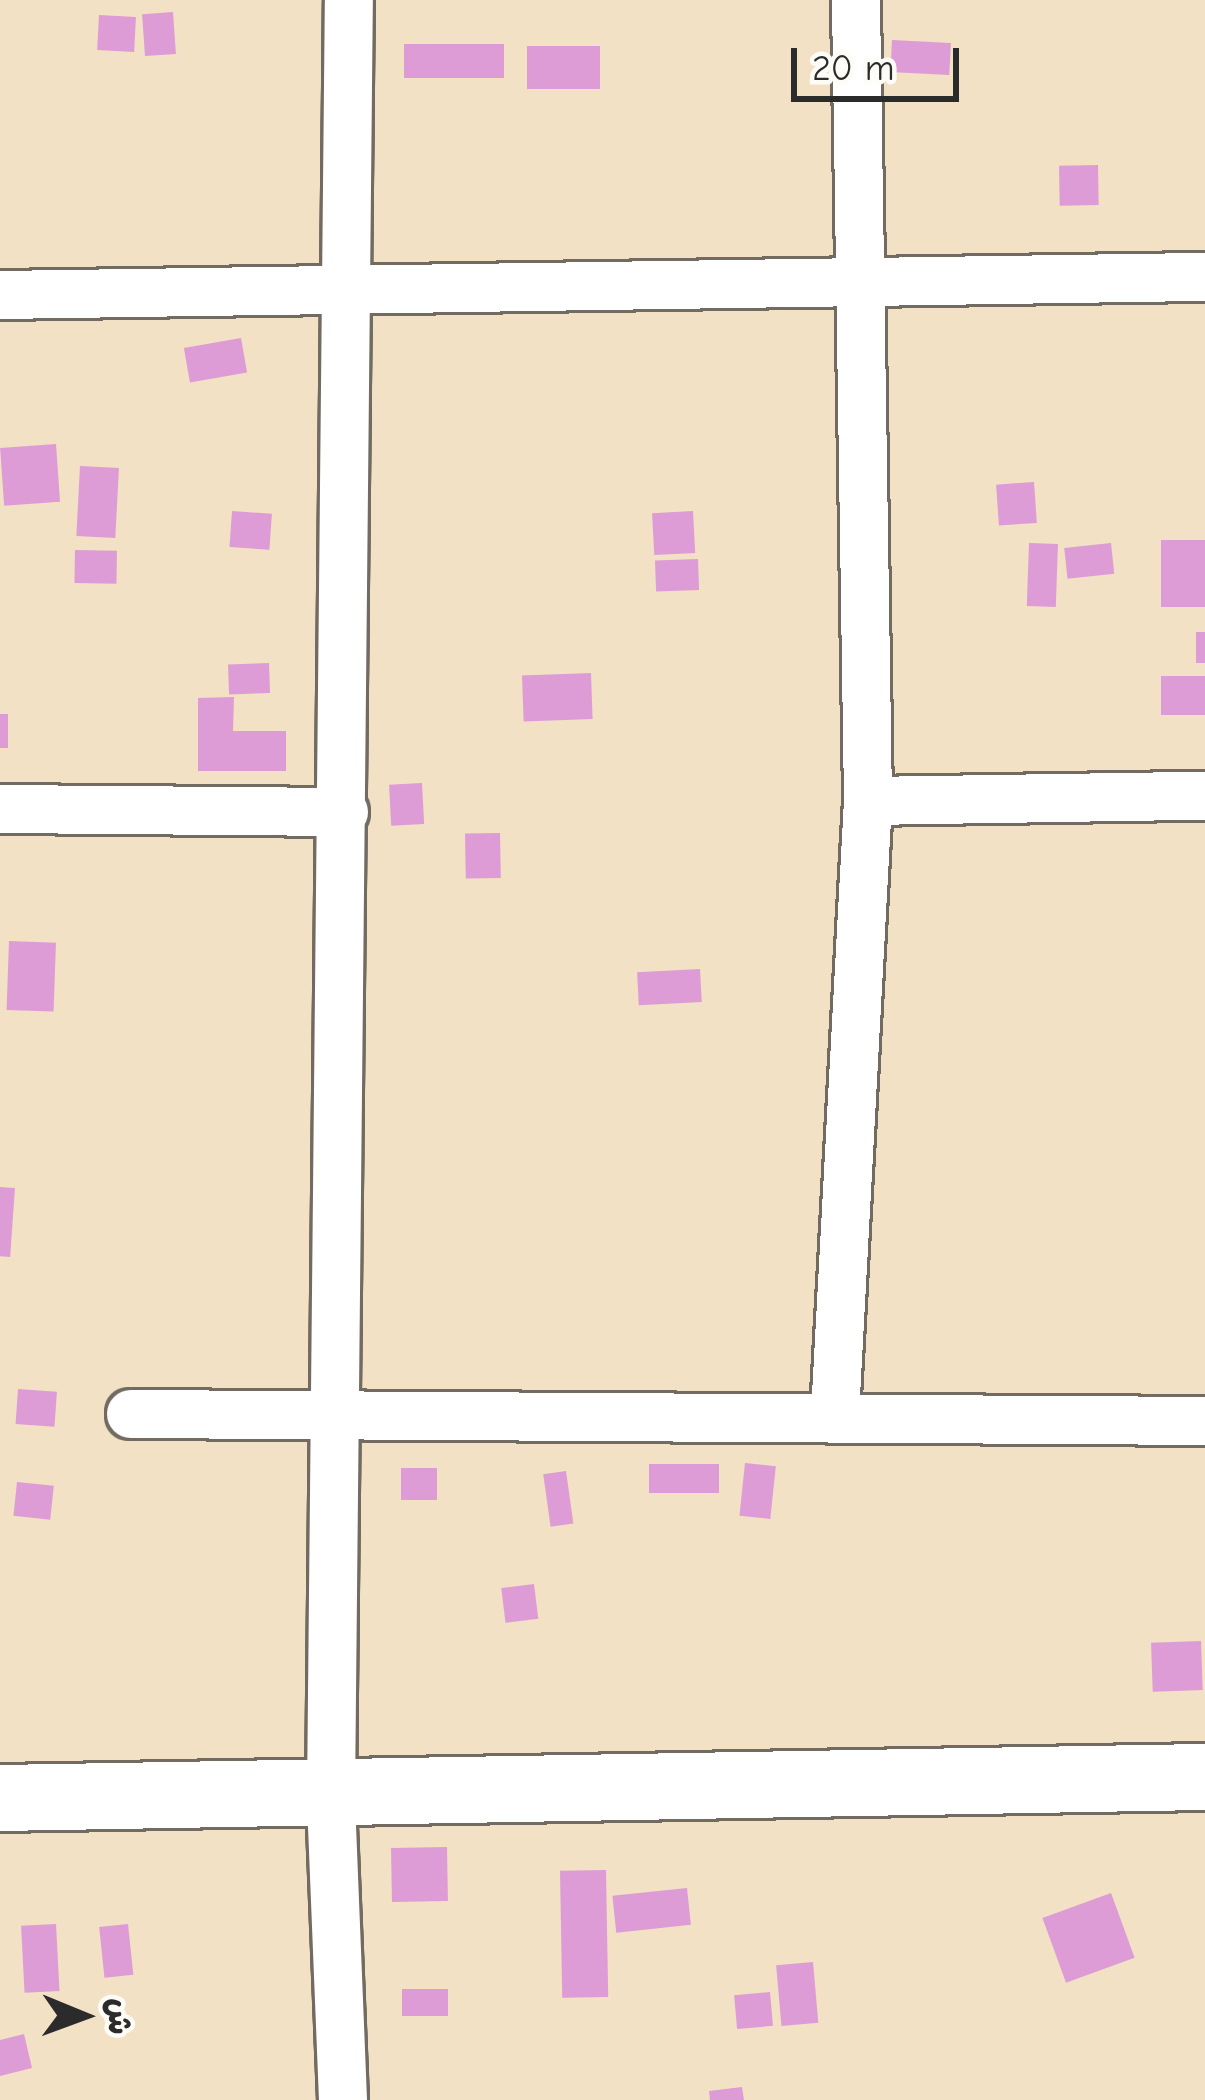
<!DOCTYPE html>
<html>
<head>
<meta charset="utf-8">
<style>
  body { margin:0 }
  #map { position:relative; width:1205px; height:2100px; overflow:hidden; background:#f2e1c4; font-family:"Comic Neue","Playpen Sans Arabic",sans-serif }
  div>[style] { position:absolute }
  .building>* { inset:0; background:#dd9cd6; transform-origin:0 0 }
  .roads { filter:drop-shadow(3px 0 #716b61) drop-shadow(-3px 0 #716b61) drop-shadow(0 3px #716b61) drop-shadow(0 -3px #716b61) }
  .street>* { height:48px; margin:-24px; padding:0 24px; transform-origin:24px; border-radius:24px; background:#fff }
  .secondary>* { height:66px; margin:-33px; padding:0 33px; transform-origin:33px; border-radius:33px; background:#fff }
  span { translate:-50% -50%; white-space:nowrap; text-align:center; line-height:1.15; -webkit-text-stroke:10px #fdfcf7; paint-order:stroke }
  .north { position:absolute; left:24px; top:1956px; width:120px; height:120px; -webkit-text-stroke:9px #fdfcf7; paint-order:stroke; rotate:91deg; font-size:33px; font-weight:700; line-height:48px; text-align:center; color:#2b2b2b }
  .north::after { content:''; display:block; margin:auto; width:42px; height:54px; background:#2b2b2b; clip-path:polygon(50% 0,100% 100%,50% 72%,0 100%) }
  .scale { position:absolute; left:791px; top:48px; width:168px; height:54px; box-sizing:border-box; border:6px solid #2b2b2b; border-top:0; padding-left:15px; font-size:36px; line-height:42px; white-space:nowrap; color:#2b2b2b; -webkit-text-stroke:9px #fdfcf7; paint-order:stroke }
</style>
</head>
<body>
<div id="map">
  <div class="building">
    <i style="left:173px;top:12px;width:42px;height:31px;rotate:86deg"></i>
    <i style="left:99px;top:15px;width:37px;height:35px;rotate:3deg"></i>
    <i style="left:892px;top:40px;width:59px;height:32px;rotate:3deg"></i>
    <i style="left:504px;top:44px;width:34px;height:100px;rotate:90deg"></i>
    <i style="left:527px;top:46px;width:73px;height:43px"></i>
    <i style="left:1098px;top:165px;width:40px;height:39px;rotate:89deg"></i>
    <i style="left:241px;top:338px;width:35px;height:58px;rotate:80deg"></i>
    <i style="left:56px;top:444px;width:58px;height:56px;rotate:86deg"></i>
    <i style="left:80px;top:466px;width:39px;height:70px;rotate:3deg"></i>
    <i style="left:1034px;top:482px;width:41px;height:38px;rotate:86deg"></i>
    <i style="left:232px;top:511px;width:40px;height:36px;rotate:4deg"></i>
    <i style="left:693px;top:511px;width:42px;height:41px;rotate:87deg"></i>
    <i style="left:1205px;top:540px;width:67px;height:44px;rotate:90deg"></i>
    <i style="left:1029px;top:543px;width:29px;height:63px;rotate:2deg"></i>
    <i style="left:1111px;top:543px;width:31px;height:47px;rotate:84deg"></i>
    <i style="left:75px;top:550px;width:42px;height:33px;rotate:1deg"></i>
    <i style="left:698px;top:559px;width:31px;height:43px;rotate:88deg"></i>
    <i style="left:1196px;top:632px;width:9px;height:31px"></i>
    <i style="left:269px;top:663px;width:30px;height:41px;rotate:88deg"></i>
    <i style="left:591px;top:673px;width:46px;height:69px;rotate:88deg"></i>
    <i style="left:1205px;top:676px;width:39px;height:44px;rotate:90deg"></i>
    <i style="clip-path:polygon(234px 697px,233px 731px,286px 731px,286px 771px,198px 771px,198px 698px)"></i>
    <i style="left:0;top:714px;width:8px;height:34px"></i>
    <i style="left:422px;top:783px;width:41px;height:33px;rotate:87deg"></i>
    <i style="left:500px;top:833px;width:45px;height:35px;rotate:89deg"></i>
    <i style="left:9px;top:941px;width:47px;height:69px;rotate:2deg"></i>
    <i style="left:700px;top:969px;width:33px;height:63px;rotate:87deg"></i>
    <i style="left:0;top:1187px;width:15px;height:69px;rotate:4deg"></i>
    <i style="left:18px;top:1389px;width:39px;height:35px;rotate:4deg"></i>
    <i style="left:745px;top:1463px;width:31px;height:53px;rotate:6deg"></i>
    <i style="left:719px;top:1464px;width:29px;height:70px;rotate:90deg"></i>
    <i style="left:437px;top:1468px;width:32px;height:36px;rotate:90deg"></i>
    <i style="left:566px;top:1471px;width:53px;height:23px;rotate:82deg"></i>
    <i style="left:17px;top:1482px;width:37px;height:34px;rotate:6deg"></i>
    <i style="left:534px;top:1584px;width:35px;height:33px;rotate:83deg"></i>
    <i style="left:1201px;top:1641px;width:49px;height:50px;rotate:88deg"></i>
    <i style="left:447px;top:1847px;width:54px;height:56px;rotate:89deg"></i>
    <i style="left:606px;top:1870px;width:127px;height:46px;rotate:89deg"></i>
    <i style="left:687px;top:1888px;width:37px;height:75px;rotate:84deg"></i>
    <i style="left:1111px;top:1893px;width:69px;height:73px;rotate:70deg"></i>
    <i style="left:56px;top:1924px;width:67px;height:35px;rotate:87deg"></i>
    <i style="left:128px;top:1924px;width:51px;height:29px;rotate:84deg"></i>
    <i style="left:813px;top:1962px;width:61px;height:37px;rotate:85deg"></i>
    <i style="left:448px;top:1989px;width:27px;height:46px;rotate:90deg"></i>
    <i style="left:770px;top:1992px;width:34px;height:36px;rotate:85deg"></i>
    <i style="clip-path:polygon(24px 2034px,32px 2068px,0 2076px,0 2040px)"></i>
    <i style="clip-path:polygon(742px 2087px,744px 2100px,710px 2100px,709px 2091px)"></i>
  </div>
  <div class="roads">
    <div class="street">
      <i style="left:0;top:295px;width:1205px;rotate:-0.86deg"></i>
      <i style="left:868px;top:801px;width:337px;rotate:-0.9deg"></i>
      <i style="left:0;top:809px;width:344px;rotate:0.5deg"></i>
      <i style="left:131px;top:1414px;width:1074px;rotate:0.37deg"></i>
      <i style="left:835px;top:1414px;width:614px;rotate:-86.92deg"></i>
      <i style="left:868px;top:801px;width:801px;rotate:-90.86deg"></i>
      <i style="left:343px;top:2100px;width:305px;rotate:-92.3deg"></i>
      <i style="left:331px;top:1795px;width:1795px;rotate:-89.43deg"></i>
    </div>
    <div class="secondary">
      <i style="left:0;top:1798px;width:1205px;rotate:-1deg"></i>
    </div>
  </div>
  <div class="north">ش</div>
  <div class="scale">20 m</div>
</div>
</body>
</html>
